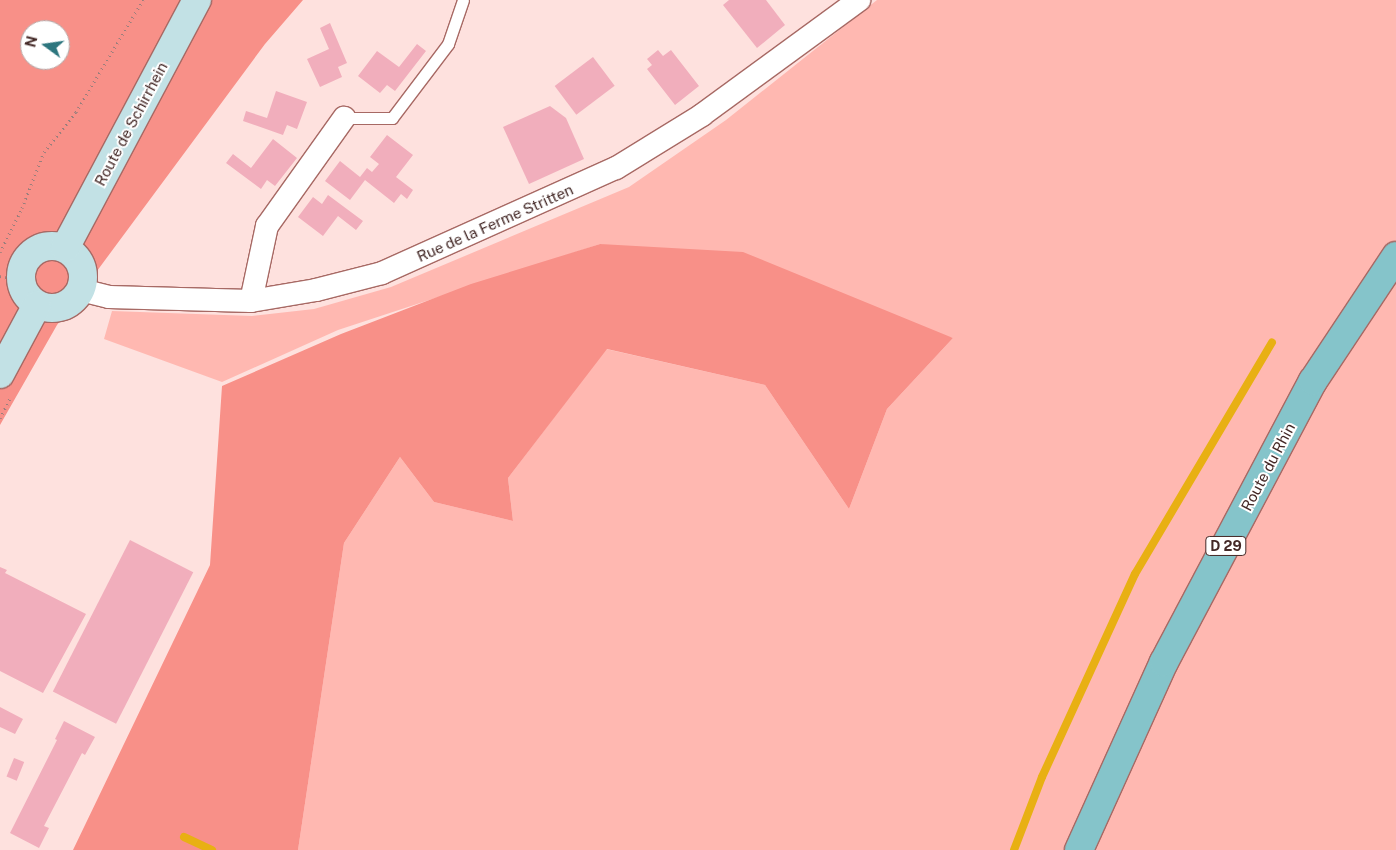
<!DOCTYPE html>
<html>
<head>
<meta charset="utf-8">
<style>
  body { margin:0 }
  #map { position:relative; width:1396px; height:850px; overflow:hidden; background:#fee1de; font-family:"Public Sans",sans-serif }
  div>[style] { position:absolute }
  .green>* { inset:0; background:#ffb8b1 }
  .forest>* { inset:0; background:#f89088 }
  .stream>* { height:8px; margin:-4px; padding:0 4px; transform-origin:4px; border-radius:4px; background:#e8b013 }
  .building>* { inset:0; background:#f1aebc; transform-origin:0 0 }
  .path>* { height:3px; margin-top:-1.5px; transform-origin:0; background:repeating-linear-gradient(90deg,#9a7e7c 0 1px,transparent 0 5px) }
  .roads { filter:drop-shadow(1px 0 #a76964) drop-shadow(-1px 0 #a76964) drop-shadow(0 1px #a76964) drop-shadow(0 -1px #a76964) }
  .lane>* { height:11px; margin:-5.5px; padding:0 5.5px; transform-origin:5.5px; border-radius:5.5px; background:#fff }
  .street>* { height:22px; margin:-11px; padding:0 11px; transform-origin:11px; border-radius:11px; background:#fff }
  .secondary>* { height:28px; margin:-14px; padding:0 14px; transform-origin:14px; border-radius:14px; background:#c2e1e5 }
  .secondary>.ring { margin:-14px; padding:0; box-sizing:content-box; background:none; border:28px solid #c2e1e5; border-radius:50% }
  .primary>* { height:28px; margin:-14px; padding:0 14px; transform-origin:14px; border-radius:14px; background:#85c4ca }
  span { translate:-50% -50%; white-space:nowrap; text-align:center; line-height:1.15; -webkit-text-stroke:4px #fff; paint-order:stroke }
  .shield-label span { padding:1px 4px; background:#fff; border:1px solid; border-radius:4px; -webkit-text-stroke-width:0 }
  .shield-label { font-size:14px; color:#432826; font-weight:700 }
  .street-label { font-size:15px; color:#432826 }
  .north { position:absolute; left:20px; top:20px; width:50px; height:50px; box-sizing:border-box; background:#fff; border:1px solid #b4a9a8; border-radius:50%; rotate:284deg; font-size:14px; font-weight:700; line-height:20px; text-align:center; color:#432826 }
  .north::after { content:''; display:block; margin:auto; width:18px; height:22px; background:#2d767e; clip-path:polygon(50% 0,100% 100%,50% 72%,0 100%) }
</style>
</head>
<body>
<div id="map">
  <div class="green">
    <i style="clip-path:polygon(877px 0,1396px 0,1396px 850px,298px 850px,344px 543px,400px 457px,434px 502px,513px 521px,508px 478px,606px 349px,765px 385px,849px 509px,887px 409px,953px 338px,600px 244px,338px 330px,222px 382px,104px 339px,112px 311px,252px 316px,314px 309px,391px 287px,629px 187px,726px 120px)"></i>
  </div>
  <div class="forest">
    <i style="clip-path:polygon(evenodd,0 0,303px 0,265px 44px,57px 325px,0 425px,0 0,30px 30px,60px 30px,60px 60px,30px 60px,30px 30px)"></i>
    <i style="clip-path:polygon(600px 244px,743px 252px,953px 338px,887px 409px,849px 509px,765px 385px,607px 349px,508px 478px,513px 521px,434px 502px,400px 457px,344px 543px,298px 850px,73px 850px,210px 565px,222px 386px,341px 334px,471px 284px)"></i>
  </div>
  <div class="stream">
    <i style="left:184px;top:837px;width:31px;rotate:25deg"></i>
    <i style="left:1014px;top:850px;width:78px;rotate:-69deg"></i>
    <i style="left:1042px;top:777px;width:223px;rotate:-65.4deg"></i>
    <i style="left:1135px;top:574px;width:269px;rotate:-59.4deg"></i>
  </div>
  <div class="building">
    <i style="clip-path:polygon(729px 0,766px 0,785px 25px,757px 48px,723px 5px)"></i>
    <i style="clip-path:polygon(330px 23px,347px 63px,338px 67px,342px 77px,320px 87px,307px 59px,329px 49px,320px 28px)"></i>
    <i style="clip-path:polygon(417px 44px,426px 51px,395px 91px,387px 85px,380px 93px,358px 76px,377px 51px,399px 67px)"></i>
    <i style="clip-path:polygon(658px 50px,663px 56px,671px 50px,699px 86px,675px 105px,647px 69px,652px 65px,647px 59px)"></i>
    <i style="left:593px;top:57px;width:36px;height:48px;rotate:53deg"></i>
    <i style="clip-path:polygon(276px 91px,307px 102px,297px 129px,287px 125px,283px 135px,243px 121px,246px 111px,267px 118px)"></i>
    <i style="clip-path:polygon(550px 106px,566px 118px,584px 159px,529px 184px,503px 127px)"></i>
    <i style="clip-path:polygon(387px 135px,413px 155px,396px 177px,413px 190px,407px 199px,401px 194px,394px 203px,365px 180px,350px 200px,325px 181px,340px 161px,360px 177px,367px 168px,372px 172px,379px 164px,370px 157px)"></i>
    <i style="clip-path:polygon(273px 139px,297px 158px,275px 186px,267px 180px,261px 189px,226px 163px,233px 154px,251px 168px)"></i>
    <i style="clip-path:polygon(328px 195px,363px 221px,356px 230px,338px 216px,323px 236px,298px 217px,313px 197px,322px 204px)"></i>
    <i style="left:130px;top:540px;width:71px;height:170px;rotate:27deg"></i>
    <i style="clip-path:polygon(0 567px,7px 570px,5px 573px,86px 614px,43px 693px,0 671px)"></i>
    <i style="clip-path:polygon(0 707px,23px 719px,15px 734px,0 727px)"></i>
    <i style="clip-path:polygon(64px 721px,95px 737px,85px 755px,82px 753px,44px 826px,49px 828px,39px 848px,10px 833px,57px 740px,55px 739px)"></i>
    <i style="left:14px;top:758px;width:11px;height:20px;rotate:22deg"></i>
  </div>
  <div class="path">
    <i style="left:0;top:252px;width:49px;rotate:-63.4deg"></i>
    <i style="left:22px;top:208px;width:60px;rotate:-68.6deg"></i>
    <i style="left:44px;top:152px;width:51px;rotate:-51.3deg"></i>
    <i style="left:76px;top:112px;width:131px;rotate:-59.1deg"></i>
    <i style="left:0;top:276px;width:21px;rotate:14deg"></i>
    <i style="left:0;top:418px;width:22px;rotate:-63deg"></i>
  </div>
  <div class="roads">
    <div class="lane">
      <i style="left:344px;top:118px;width:48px"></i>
      <i style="left:392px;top:118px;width:93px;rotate:-52.9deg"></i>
      <i style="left:448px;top:44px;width:46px;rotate:-71.2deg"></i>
    </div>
    <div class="street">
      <i style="left:81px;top:290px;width:29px;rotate:14deg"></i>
      <i style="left:109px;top:297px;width:142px;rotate:1.6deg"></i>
      <i style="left:251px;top:301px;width:66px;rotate:-9.6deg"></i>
      <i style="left:316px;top:290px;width:68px;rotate:-14.4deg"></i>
      <i style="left:382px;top:273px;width:256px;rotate:-24.2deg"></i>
      <i style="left:616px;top:168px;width:101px;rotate:-31.6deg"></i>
      <i style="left:702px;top:115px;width:195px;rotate:-36.2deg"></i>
      <i style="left:251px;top:301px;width:77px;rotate:-78deg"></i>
      <i style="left:267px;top:226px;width:133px;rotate:-54.5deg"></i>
    </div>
    <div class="secondary">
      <i class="ring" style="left:21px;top:246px;width:34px;height:34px"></i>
      <i style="left:65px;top:248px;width:281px;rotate:-62deg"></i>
      <i style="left:0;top:374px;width:78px;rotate:-61.8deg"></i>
    </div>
    <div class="primary">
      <i style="left:1079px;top:850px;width:206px;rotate:-65.7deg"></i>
      <i style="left:1164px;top:662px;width:318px;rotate:-62.1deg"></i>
      <i style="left:1313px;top:381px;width:150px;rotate:-56.4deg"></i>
    </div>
  </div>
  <div class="shield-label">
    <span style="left:1226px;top:546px">D 29</span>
  </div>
  <div class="street-label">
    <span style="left:131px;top:124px;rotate:-62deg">Route de Schirrhein</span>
    <span style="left:495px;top:223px;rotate:-24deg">Rue de la Ferme Stritten</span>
    <span style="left:1268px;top:467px;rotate:-62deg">Route du Rhin</span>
  </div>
  <div class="north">N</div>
</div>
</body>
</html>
